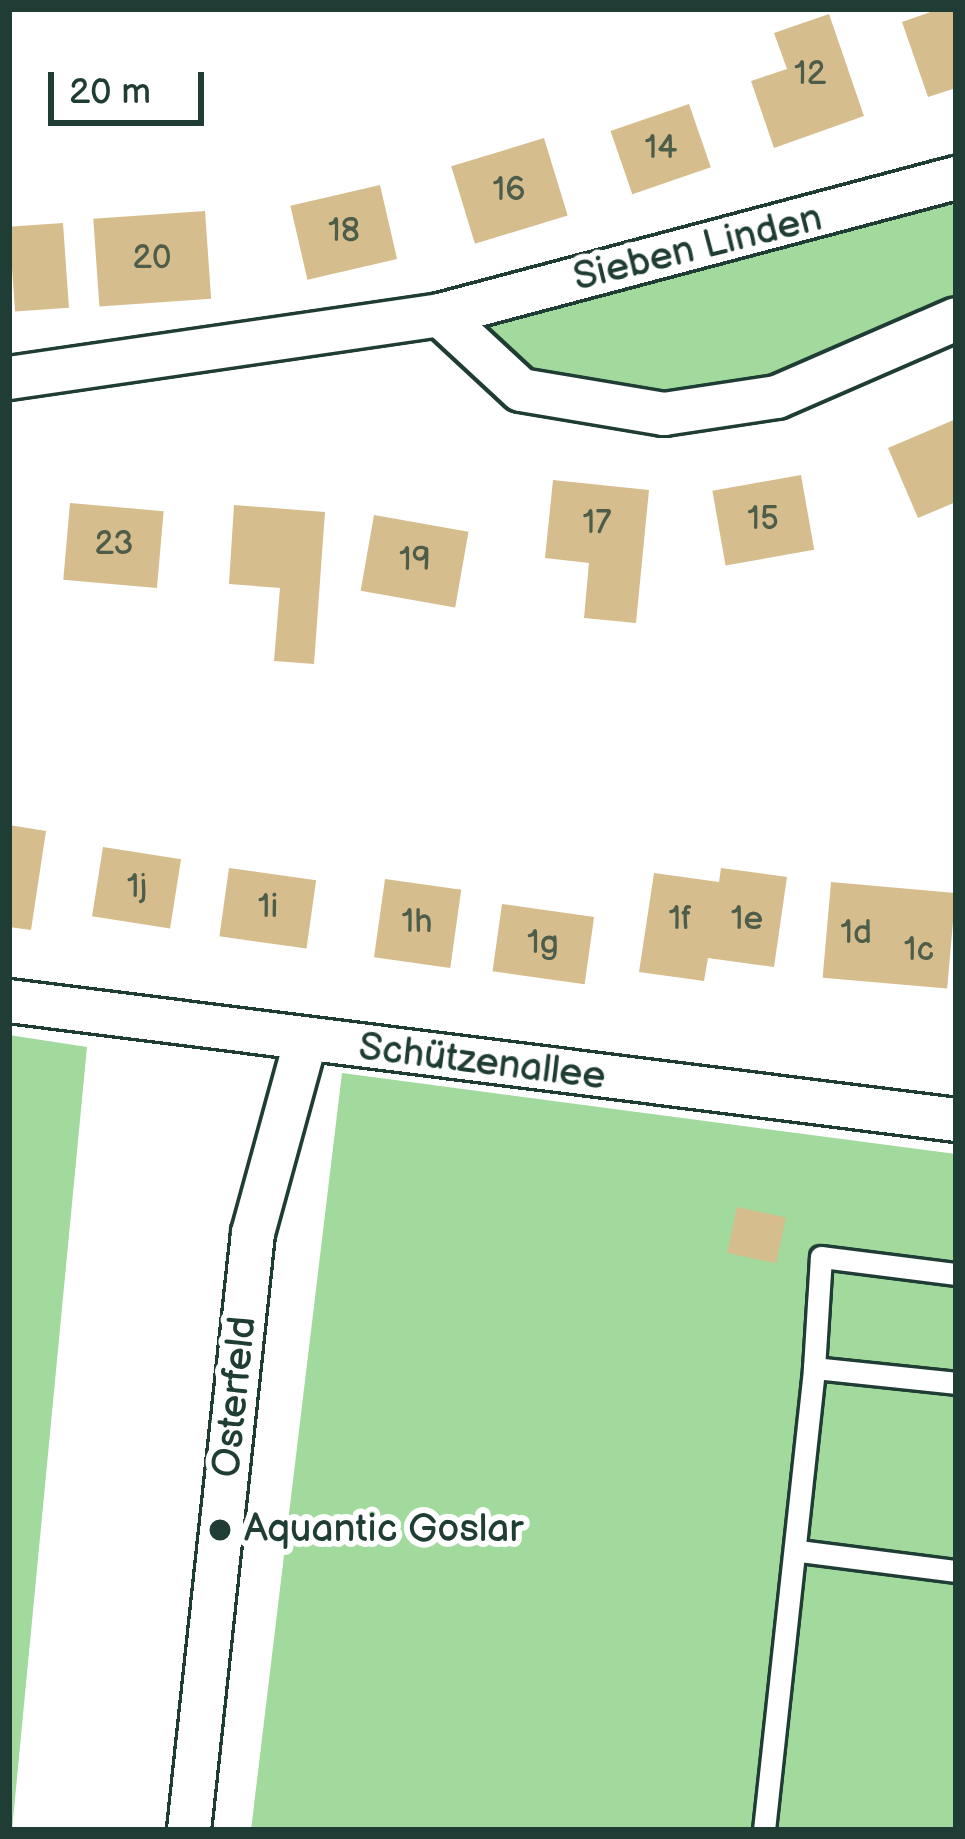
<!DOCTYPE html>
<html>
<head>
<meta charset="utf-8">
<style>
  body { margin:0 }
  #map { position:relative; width:965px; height:1839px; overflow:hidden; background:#fff; font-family:"Balsamiq Sans",sans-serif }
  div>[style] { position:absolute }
  .green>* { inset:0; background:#a2da9e }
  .building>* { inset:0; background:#d6bd8d; transform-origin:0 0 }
  .roads { filter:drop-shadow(3px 0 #1f3d34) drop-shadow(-3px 0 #1f3d34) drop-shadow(0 3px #1f3d34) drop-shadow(0 -3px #1f3d34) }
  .lane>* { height:21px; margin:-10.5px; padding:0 10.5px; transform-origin:10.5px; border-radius:10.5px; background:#fff }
  .street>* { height:42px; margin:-21px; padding:0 21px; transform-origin:21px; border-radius:21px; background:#fff }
  .dots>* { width:33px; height:33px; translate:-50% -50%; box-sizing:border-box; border:6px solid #fff; border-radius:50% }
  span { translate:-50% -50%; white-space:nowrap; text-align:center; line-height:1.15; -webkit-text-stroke:12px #fff; paint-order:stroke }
  .number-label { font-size:33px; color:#4d5d4a }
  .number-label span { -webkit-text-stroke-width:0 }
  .street-label { font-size:39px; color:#1f3d34 }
  .poi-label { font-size:39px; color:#1f3d34 }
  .left { translate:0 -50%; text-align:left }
  .frame { position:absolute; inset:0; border:12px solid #1f3d34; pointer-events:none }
  .scale { position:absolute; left:48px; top:72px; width:156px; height:54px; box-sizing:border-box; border:6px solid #1f3d34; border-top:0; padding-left:15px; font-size:36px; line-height:42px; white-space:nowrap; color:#1f3d34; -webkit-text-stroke:9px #fff; paint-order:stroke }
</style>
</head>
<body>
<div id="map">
  <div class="green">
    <i style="clip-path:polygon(956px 178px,956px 318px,777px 397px,521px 390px,440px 315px)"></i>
    <i style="clip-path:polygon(9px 1035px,87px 1047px,12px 1830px,9px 1830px)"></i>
    <i style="clip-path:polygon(342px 1073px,956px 1154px,956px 1830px,251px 1830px)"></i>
  </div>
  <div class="building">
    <i style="clip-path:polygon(939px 9px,956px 9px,956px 88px,928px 97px,902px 22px)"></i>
    <i style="clip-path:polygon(829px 14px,864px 116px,774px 148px,751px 81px,787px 69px,774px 33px)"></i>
    <i style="left:689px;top:104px;width:67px;height:83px;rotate:71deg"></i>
    <i style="left:544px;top:138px;width:81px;height:97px;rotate:73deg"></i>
    <i style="left:380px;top:185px;width:76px;height:92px;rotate:77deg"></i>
    <i style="left:205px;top:211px;width:88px;height:112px;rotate:86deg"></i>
    <i style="left:63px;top:223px;width:85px;height:54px;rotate:86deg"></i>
    <i style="clip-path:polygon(956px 419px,956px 502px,918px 518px,888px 448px)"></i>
    <i style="left:801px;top:475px;width:76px;height:90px;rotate:80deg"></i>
    <i style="clip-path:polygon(553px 480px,649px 490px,636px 623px,584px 618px,589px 563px,545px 558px)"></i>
    <i style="left:70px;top:503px;width:94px;height:77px;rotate:5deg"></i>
    <i style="clip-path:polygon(234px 505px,325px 512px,314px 664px,274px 661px,280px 588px,229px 584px)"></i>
    <i style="left:374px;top:515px;width:96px;height:77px;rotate:10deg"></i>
    <i style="clip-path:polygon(9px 825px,46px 831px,31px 930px,9px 927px)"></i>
    <i style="left:103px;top:847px;width:79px;height:70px;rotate:9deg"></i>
    <i style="left:229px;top:868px;width:88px;height:69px;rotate:8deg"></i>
    <i style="clip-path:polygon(721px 868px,787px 877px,774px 967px,708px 958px,704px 981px,639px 972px,654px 873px,719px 882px)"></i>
    <i style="left:385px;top:879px;width:77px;height:79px;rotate:8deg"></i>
    <i style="left:831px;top:882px;width:125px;height:96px;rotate:5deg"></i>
    <i style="left:502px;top:904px;width:93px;height:68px;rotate:8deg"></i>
    <i style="left:737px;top:1207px;width:50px;height:47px;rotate:12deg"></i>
  </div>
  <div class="roads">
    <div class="lane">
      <i style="left:814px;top:1368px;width:111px;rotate:-86.4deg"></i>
      <i style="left:821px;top:1257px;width:136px;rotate:7.2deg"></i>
      <i style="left:799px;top:1551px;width:158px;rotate:7.3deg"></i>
      <i style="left:764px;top:1830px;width:465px;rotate:-83.8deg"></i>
      <i style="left:814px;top:1368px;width:143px;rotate:6deg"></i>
    </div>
    <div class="street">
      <i style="left:440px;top:315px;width:110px;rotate:42.8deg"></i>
      <i style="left:521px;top:390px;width:145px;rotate:9.5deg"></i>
      <i style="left:664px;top:414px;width:114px;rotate:-8.6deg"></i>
      <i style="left:777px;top:397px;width:195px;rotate:-23.5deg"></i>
      <i style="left:9px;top:378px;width:436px;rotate:-8.3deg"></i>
      <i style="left:440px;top:315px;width:534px;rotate:-14.87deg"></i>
      <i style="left:9px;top:1001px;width:954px;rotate:7.16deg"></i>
      <i style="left:189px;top:1830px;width:600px;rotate:-83.88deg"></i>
      <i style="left:253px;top:1233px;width:197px;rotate:-74.7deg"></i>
    </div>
  </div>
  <div class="dots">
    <i style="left:220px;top:1530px;background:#1f3d34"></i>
  </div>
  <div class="number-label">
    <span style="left:810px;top:75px">12</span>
    <span style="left:661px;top:149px">14</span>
    <span style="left:509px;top:191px">16</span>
    <span style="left:344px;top:232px">18</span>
    <span style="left:152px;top:259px">20</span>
    <span style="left:763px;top:520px">15</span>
    <span style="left:597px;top:524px">17</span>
    <span style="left:114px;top:545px">23</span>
    <span style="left:415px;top:561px">19</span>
    <span style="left:137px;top:888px">1j</span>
    <span style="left:268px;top:908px">1i</span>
    <span style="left:680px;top:920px">1f</span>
    <span style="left:747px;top:920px">1e</span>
    <span style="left:417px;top:923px">1h</span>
    <span style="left:856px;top:934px">1d</span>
    <span style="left:543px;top:944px">1g</span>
    <span style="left:919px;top:951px">1c</span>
  </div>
  <div class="street-label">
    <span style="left:698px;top:249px;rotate:-14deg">Sieben Linden</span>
    <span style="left:482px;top:1063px;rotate:7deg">Schützenallee</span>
    <span style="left:236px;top:1397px;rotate:-84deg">Osterfeld</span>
  </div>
  <div class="poi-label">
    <span class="left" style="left:244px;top:1530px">Aquantic Goslar</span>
  </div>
  <div class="frame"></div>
  <div class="scale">20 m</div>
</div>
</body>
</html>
